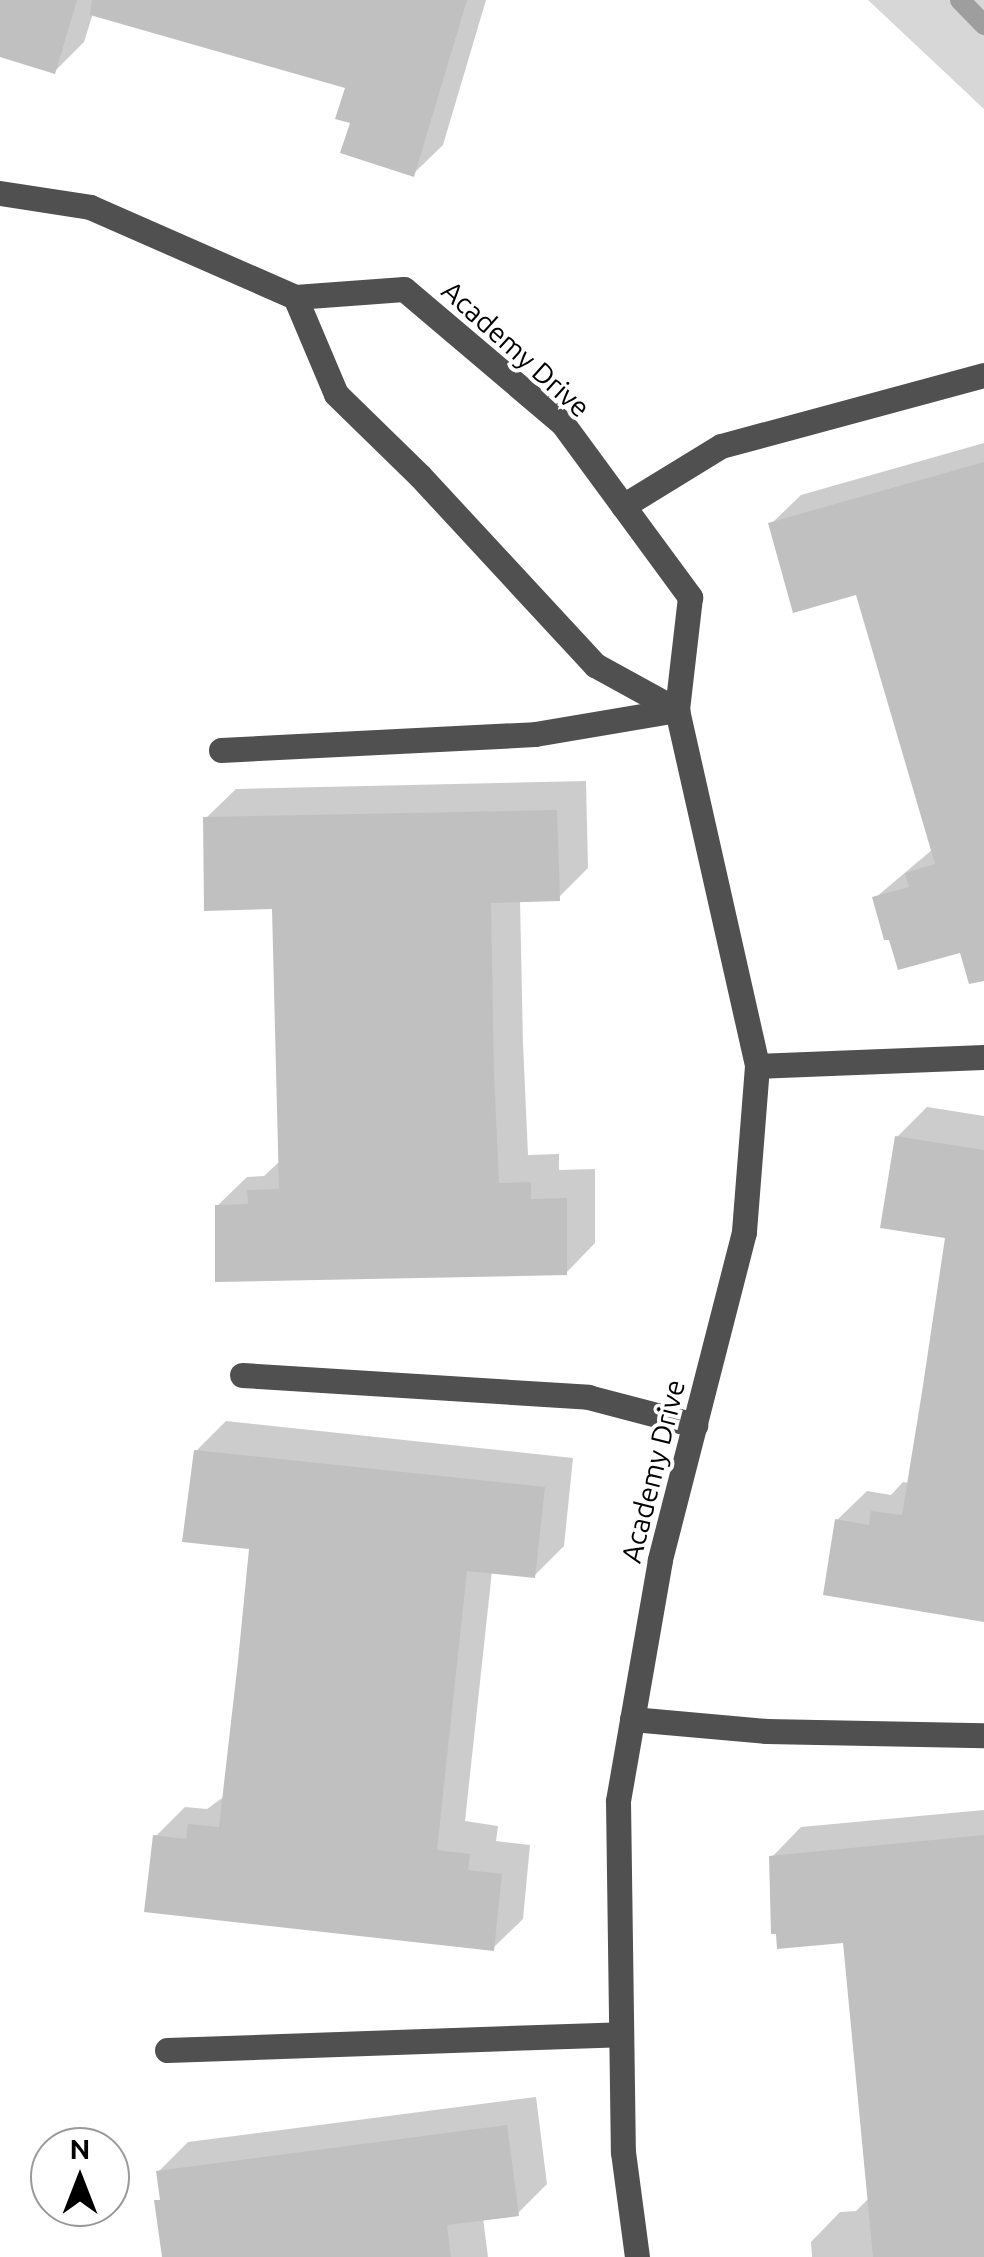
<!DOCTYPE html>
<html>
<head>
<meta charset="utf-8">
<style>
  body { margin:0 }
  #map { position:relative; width:984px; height:2257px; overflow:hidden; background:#fff; font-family:Ubuntu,sans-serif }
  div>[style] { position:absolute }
  .green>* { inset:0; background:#d7d7d7 }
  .shadow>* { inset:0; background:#0003 }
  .stream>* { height:20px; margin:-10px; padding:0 10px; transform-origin:10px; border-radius:10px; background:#9e9e9e }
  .building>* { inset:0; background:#c0c0c0 }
  .minor>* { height:25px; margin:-12.5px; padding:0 12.5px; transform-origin:12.5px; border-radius:12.5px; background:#505050 }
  span { translate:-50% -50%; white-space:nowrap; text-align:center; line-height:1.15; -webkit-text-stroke:8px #fff; paint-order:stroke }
  .street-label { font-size:28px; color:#000 }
  .north { position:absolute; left:30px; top:2127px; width:100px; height:100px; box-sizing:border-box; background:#fff; border:2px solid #999; border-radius:50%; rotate:0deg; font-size:28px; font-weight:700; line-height:40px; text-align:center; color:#000 }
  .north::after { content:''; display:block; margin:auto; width:35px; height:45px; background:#000; clip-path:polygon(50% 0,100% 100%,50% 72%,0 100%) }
</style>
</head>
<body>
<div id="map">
  <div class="green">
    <i style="clip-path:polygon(868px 0,984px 0,984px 109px)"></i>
  </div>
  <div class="shadow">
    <i style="clip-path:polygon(0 0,486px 0,443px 145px,413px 174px,353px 121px,348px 87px,93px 13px,84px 42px,55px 71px,0 54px)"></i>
    <i style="clip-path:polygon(984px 443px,984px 944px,875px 898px,933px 849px,858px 592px,771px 524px,801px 495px)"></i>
    <i style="clip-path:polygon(586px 781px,588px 868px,558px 898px,520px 899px,523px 1044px,528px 1155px,559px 1154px,559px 1170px,595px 1169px,595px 1243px,566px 1273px,217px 1206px,247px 1177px,264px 1176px,279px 1162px,275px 907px,206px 818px,236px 789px)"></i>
    <i style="clip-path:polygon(927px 1107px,984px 1116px,984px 1619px,837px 1520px,867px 1491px,891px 1495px,903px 1482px,910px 1483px,948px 1236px,897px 1137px)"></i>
    <i style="clip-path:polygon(226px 1421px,573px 1458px,564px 1546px,534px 1576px,492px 1571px,465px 1821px,498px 1826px,496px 1841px,530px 1845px,523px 1919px,493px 1948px,156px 1836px,185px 1807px,207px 1809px,225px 1796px,251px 1547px,196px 1451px)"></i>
    <i style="clip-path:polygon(984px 1810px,984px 2257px,812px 2257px,811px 2242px,840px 2212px,856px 2211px,870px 2197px,845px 1940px,772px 1857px,801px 1827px)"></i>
    <i style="clip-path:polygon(536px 2097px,547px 2184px,517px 2214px,483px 2218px,488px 2257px,169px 2257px,159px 2171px,188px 2142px)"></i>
  </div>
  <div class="stream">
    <i style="left:960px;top:0;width:35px;rotate:46deg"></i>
  </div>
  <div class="building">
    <i style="clip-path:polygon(0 0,77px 0,55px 74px,0 57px)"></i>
    <i style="clip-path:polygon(92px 0,467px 0,414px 177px,340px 153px,350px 123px,335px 119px,345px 88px,90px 15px)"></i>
    <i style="clip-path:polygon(984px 462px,984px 981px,969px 984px,960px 953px,898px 970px,889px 940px,884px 940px,872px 897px,909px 887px,905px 873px,935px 864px,856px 595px,793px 613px,768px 523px)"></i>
    <i style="clip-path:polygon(557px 810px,560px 901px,491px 903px,494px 1075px,499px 1183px,531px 1182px,531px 1199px,567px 1198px,567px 1275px,215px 1282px,215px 1205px,248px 1204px,247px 1190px,279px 1189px,272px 909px,204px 911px,203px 817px)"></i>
    <i style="clip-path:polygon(895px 1136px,984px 1150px,984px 1622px,823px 1595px,835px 1519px,869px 1525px,871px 1511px,902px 1515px,922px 1392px,945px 1238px,880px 1228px)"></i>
    <i style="clip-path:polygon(194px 1450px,545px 1487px,535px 1578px,467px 1571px,437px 1850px,470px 1854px,468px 1870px,502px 1874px,494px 1951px,144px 1912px,153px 1835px,186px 1839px,188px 1824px,219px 1827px,238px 1661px,249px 1549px,182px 1542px)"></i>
    <i style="clip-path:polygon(984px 1835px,984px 2257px,873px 2257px,843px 1943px,777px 1949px,776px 1934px,771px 1934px,769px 1856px)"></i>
    <i style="clip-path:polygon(507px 2125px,519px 2216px,447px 2225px,451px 2257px,162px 2257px,154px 2200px,160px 2200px,156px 2171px)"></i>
  </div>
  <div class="minor">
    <i style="left:0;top:193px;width:91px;rotate:8.8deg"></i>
    <i style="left:90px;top:207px;width:224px;rotate:23.7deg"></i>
    <i style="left:295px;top:297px;width:109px;rotate:-4.2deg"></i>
    <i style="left:404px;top:289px;width:209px;rotate:40.3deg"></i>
    <i style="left:563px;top:424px;width:215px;rotate:53.7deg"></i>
    <i style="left:690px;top:597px;width:114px;rotate:96.6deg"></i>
    <i style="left:677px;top:710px;width:365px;rotate:77.3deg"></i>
    <i style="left:757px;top:1066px;width:167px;rotate:94.5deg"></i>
    <i style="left:744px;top:1232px;width:339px;rotate:104.4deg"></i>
    <i style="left:660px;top:1560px;width:245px;rotate:99.9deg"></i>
    <i style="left:618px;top:1801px;width:351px;rotate:89.2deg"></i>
    <i style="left:623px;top:2152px;width:106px;rotate:82.4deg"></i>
    <i style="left:295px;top:297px;width:105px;rotate:67.1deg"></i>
    <i style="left:336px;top:394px;width:117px;rotate:44.3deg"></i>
    <i style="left:420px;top:476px;width:258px;rotate:47.2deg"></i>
    <i style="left:595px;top:665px;width:94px;rotate:28.8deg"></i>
    <i style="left:623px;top:506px;width:115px;rotate:-31.5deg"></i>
    <i style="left:721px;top:446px;width:272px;rotate:-15.1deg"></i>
    <i style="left:221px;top:750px;width:314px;rotate:-2.9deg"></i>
    <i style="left:535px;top:734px;width:144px;rotate:-9.6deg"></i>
    <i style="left:757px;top:1066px;width:227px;rotate:-2.3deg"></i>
    <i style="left:242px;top:1375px;width:347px;rotate:3.6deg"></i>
    <i style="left:588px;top:1397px;width:111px;rotate:14.7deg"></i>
    <i style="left:632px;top:1719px;width:135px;rotate:5.1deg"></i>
    <i style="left:766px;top:1731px;width:218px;rotate:1.1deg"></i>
    <i style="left:167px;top:2050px;width:454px;rotate:-2deg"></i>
  </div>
  <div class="street-label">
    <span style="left:516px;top:349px;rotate:42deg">Academy Drive</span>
    <span style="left:653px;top:1471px;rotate:-76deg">Academy Drive</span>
  </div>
  <div class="north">N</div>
</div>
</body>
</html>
